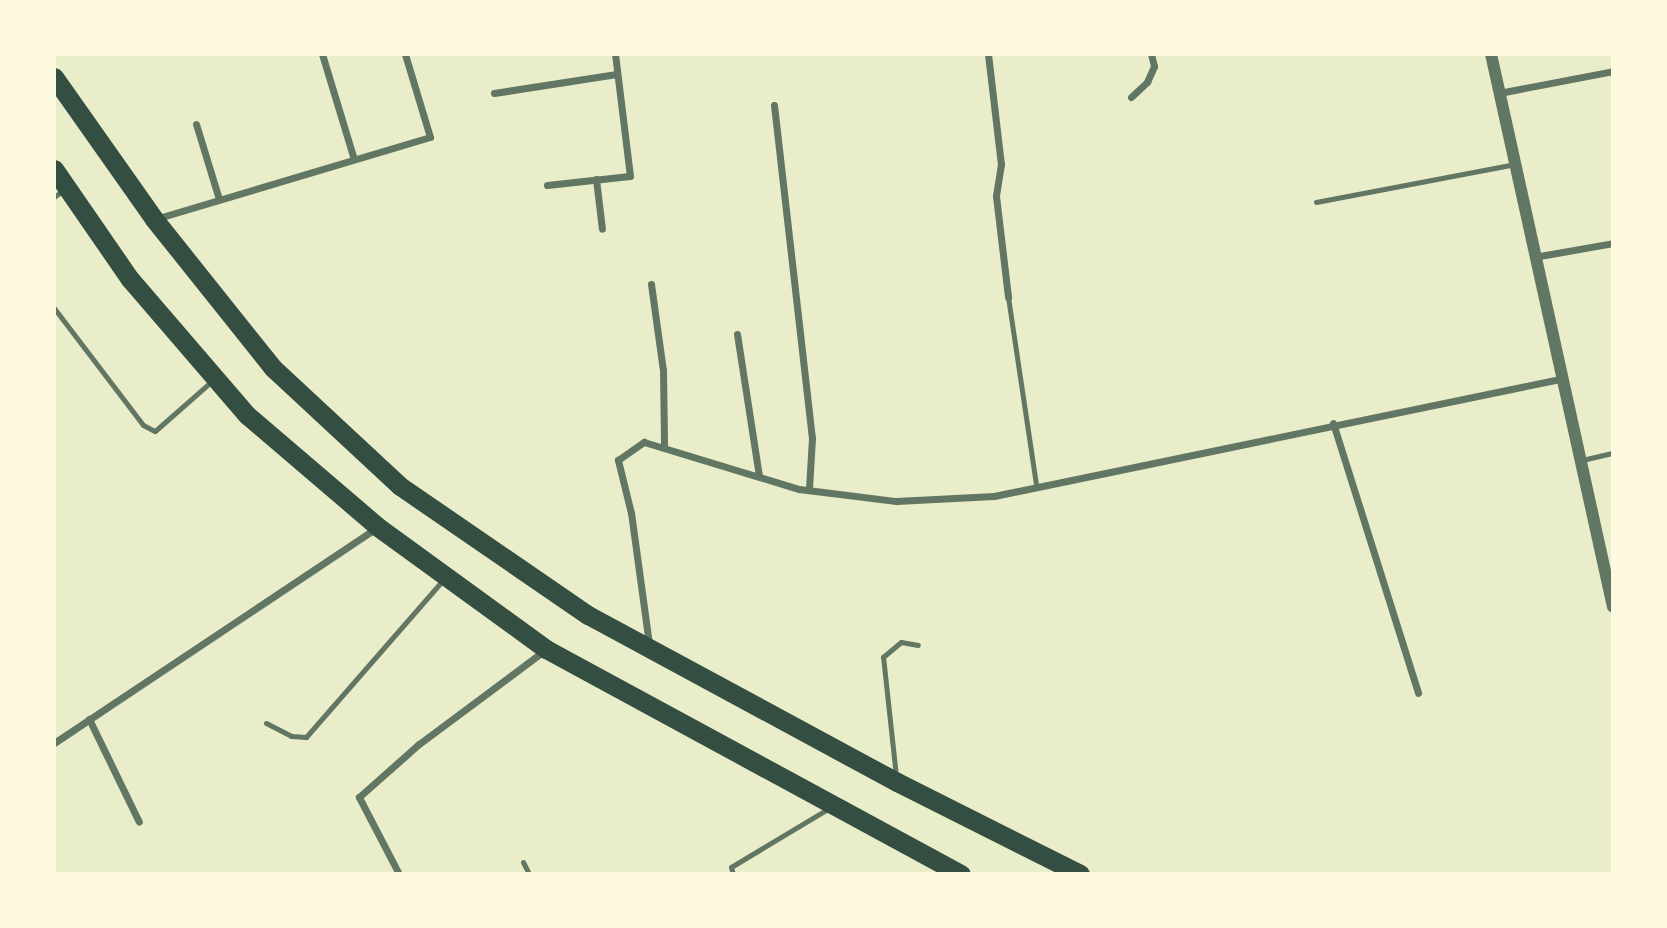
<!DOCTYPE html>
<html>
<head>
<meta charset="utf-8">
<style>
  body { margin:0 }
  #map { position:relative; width:1667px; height:928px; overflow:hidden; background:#e9edc9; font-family:"Varela Round",sans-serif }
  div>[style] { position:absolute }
  .service>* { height:5px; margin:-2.5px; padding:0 2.5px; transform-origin:2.5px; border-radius:2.5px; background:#617663 }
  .minor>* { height:7px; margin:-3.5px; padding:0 3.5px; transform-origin:3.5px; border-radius:3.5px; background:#617663 }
  .tertiary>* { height:12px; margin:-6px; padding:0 6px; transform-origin:6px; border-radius:6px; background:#617663 }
  .trunk>* { height:19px; margin:-9.5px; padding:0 9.5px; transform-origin:9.5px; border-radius:9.5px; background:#344e41 }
  span { translate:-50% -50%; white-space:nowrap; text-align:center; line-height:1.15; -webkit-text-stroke:7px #fefae0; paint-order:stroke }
  .frame { position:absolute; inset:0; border:56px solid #fefae0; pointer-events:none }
</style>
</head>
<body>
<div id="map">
  <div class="service">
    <i style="left:54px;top:197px;width:14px;rotate:-36deg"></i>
    <i style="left:1316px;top:202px;width:203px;rotate:-10.8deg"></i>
    <i style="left:1008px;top:297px;width:189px;rotate:81.5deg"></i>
    <i style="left:54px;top:308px;width:147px;rotate:52.7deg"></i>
    <i style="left:143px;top:425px;width:13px;rotate:27deg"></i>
    <i style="left:155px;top:431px;width:77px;rotate:-41.3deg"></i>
    <i style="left:1582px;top:460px;width:32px;rotate:-13deg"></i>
    <i style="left:266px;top:723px;width:28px;rotate:27deg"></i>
    <i style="left:291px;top:736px;width:15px;rotate:4deg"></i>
    <i style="left:306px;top:737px;width:210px;rotate:-48.9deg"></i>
    <i style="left:896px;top:776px;width:120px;rotate:-96.2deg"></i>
    <i style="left:883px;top:657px;width:23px;rotate:-40deg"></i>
    <i style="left:901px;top:642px;width:17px;rotate:10deg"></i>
    <i style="left:523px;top:862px;width:13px;rotate:63deg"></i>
    <i style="left:733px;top:874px;width:7px;rotate:-106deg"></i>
    <i style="left:731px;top:867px;width:114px;rotate:-31deg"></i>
  </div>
  <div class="minor">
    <i style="left:322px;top:54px;width:110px;rotate:73.1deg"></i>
    <i style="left:988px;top:54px;width:111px;rotate:83.3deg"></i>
    <i style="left:1001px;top:164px;width:32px;rotate:99deg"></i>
    <i style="left:996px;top:196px;width:102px;rotate:83.2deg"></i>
    <i style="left:494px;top:93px;width:124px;rotate:-8.8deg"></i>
    <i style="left:1499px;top:93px;width:116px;rotate:-10.9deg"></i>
    <i style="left:1131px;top:97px;width:22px;rotate:-43deg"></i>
    <i style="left:1147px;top:82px;width:17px;rotate:-66deg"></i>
    <i style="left:1154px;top:66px;width:12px;rotate:-104deg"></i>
    <i style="left:774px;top:105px;width:335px;rotate:83.5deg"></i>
    <i style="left:812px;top:438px;width:51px;rotate:93.4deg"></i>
    <i style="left:196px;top:124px;width:78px;rotate:73deg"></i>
    <i style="left:596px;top:179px;width:50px;rotate:83.2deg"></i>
    <i style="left:547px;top:185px;width:83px;rotate:-6.2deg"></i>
    <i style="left:630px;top:176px;width:123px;rotate:-97deg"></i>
    <i style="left:155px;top:219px;width:287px;rotate:-16.6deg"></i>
    <i style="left:430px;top:137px;width:87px;rotate:-106.8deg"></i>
    <i style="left:1534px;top:257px;width:80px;rotate:-10deg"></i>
    <i style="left:651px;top:284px;width:87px;rotate:82.1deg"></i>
    <i style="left:663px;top:370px;width:75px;rotate:89.2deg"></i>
    <i style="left:737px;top:334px;width:144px;rotate:81.2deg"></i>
    <i style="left:1333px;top:423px;width:283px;rotate:72.5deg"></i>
    <i style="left:649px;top:644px;width:132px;rotate:-97.8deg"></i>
    <i style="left:631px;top:513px;width:55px;rotate:-103.8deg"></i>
    <i style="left:618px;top:460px;width:32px;rotate:-35deg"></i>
    <i style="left:644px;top:442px;width:162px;rotate:16.9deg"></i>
    <i style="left:799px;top:489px;width:98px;rotate:7.1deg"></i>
    <i style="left:896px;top:501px;width:98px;rotate:-2.9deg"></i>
    <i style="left:994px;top:496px;width:578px;rotate:-11.68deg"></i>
    <i style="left:89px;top:719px;width:114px;rotate:64.1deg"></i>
    <i style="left:54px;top:743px;width:389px;rotate:-33.7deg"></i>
    <i style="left:399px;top:874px;width:87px;rotate:-117.5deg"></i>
    <i style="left:359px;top:797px;width:80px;rotate:-41.5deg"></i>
    <i style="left:419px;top:744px;width:157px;rotate:-36.7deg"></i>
  </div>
  <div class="tertiary">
    <i style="left:1491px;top:54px;width:566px;rotate:77.56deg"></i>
  </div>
  <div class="trunk">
    <i style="left:54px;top:77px;width:174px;rotate:54.8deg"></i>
    <i style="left:154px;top:219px;width:191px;rotate:51.4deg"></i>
    <i style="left:273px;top:368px;width:173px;rotate:42.9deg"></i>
    <i style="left:400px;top:486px;width:228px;rotate:34.5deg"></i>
    <i style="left:588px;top:615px;width:351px;rotate:28.4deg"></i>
    <i style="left:897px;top:782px;width:205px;rotate:26.7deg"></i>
    <i style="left:54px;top:169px;width:134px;rotate:55.4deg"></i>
    <i style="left:130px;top:279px;width:179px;rotate:49.3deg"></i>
    <i style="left:247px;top:415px;width:172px;rotate:40.5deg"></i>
    <i style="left:378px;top:527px;width:208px;rotate:36deg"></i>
    <i style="left:546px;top:649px;width:472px;rotate:28.5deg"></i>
  </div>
  <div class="frame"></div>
</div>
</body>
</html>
